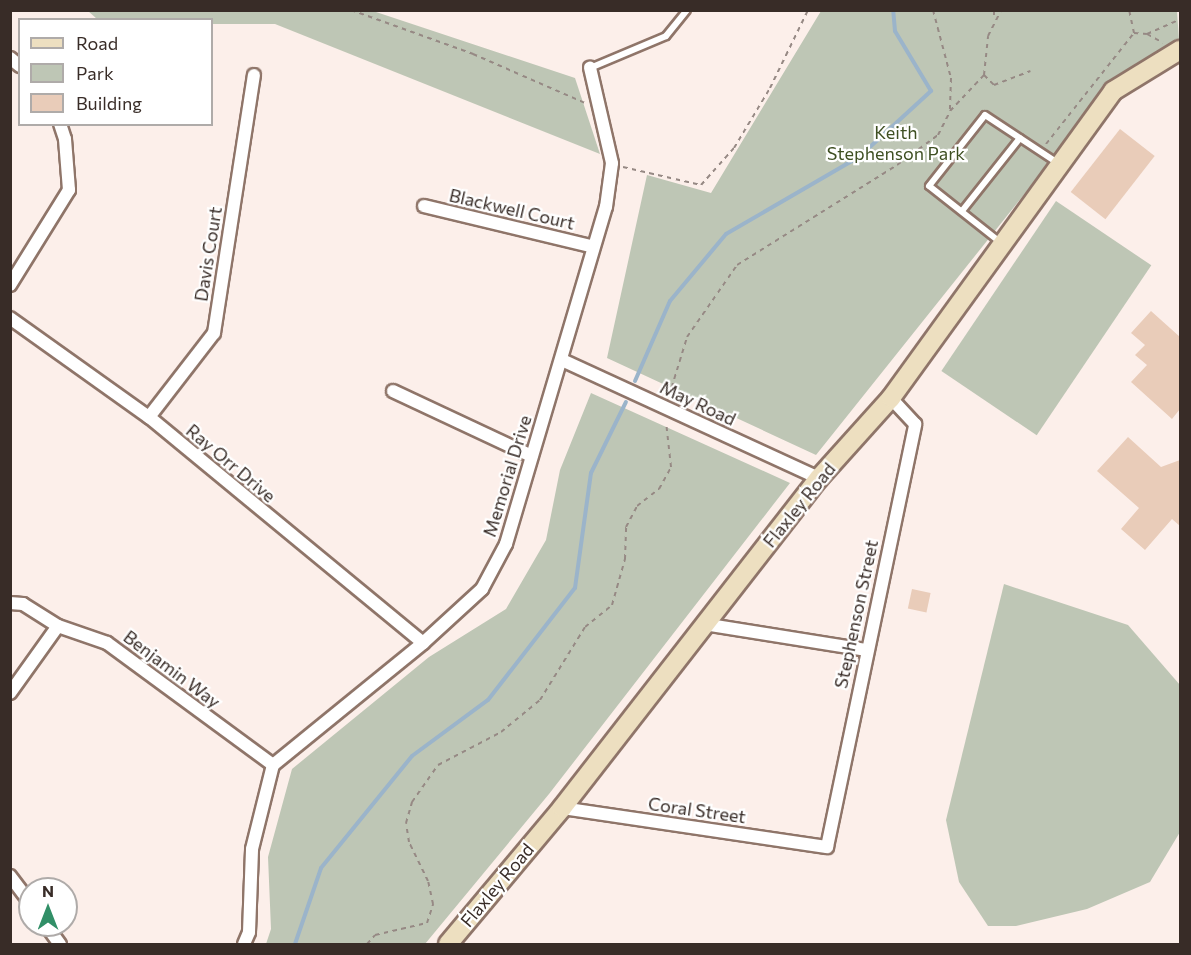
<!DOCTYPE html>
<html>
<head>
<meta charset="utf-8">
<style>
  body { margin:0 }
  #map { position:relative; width:1191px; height:955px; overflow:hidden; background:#fcefea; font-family:Commissioner,sans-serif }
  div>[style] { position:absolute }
  .green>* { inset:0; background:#bec6b5; transform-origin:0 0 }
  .stream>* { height:4px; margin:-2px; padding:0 2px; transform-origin:2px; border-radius:2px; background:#9bb4ca }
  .building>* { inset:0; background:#e9ccb9; transform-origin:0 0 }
  .path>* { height:2px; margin-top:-1px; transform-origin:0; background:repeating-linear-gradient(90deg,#968984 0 4.5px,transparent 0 9px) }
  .roads { filter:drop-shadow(2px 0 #8f7569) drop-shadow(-2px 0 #8f7569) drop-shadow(0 2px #8f7569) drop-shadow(0 -2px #8f7569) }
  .lane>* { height:6px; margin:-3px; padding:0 3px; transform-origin:3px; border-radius:3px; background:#fff }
  .street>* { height:12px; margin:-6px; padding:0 6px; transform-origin:6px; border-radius:6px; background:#fff }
  .secondary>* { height:18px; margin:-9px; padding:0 9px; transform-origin:9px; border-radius:9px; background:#eddfc0 }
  span { translate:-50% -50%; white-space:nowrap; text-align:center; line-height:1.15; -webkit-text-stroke:4.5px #fff; paint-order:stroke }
  .park-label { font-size:18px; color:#3e4f22 }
  .street-label { font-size:18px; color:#382c27 }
  .frame { position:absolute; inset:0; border:12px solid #382c27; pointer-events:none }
  .legend { position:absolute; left:18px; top:18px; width:195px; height:108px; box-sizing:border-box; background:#fff; border:2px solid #afaba9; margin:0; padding:8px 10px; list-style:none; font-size:18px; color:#382c27 }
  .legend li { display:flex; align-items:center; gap:12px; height:30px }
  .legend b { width:30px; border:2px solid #afaba9 }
  .north { position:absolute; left:18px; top:877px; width:60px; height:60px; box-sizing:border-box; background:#fff; border:2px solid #afaba9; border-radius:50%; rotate:0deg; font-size:16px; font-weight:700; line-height:24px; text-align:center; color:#382c27 }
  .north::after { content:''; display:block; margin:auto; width:21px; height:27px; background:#318f67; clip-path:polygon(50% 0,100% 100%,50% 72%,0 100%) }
</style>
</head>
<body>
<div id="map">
  <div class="green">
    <i style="clip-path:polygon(88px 11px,373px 11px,575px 78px,600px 154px,275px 24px,212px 24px,212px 20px,97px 19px)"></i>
    <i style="clip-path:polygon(821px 11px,1177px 11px,1179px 40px,1121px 73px,816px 455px,607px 358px,647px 175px,711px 193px)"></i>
    <i style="left:1056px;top:201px;width:115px;height:205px;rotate:34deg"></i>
    <i style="clip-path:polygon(591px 393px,790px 483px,549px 794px,425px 944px,266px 944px,271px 929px,268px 857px,292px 769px,429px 657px,506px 609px,546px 540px,560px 470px)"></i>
    <i style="clip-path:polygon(1004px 584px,1128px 625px,1180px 685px,1180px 832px,1150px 882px,1087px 909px,1016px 926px,988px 926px,959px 882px,946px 820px)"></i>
  </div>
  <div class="stream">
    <i style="left:635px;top:381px;width:87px;rotate:-66.4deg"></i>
    <i style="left:670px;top:301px;width:87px;rotate:-50.1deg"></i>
    <i style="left:726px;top:234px;width:154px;rotate:-30.1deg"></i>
    <i style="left:859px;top:157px;width:98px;rotate:-42.5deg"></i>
    <i style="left:931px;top:91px;width:70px;rotate:-121deg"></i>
    <i style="left:895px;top:31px;width:21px;rotate:-95deg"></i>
    <i style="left:295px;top:944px;width:80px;rotate:-71.1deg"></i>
    <i style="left:321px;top:868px;width:144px;rotate:-50.9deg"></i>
    <i style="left:412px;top:756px;width:94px;rotate:-36.4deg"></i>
    <i style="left:488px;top:700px;width:142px;rotate:-52.2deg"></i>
    <i style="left:575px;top:588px;width:116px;rotate:-82.1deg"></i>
    <i style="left:591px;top:473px;width:79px;rotate:-63.8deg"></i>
  </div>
  <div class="building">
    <i style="left:1120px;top:129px;width:44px;height:80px;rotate:38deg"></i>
    <i style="clip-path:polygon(1151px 311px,1180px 337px,1180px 409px,1172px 419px,1131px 382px,1147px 365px,1135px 355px,1145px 345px,1131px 333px)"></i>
    <i style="clip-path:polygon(1128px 437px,1161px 467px,1180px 460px,1180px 526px,1172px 519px,1145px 550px,1121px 529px,1139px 508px,1097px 471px)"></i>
    <i style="left:912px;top:589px;width:19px;height:20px;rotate:12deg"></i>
  </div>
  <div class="path">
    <i style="left:351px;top:10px;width:130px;rotate:19.8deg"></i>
    <i style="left:473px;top:54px;width:122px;rotate:23.6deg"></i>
    <i style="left:933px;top:10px;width:70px;rotate:75.2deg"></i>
    <i style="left:951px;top:78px;width:33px;rotate:92deg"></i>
    <i style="left:994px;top:10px;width:9px;rotate:90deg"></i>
    <i style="left:1134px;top:33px;width:13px;rotate:4deg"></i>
    <i style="left:1147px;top:34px;width:36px;rotate:-24deg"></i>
    <i style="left:1147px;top:34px;width:18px;rotate:29deg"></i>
    <i style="left:984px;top:75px;width:14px;rotate:45deg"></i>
    <i style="left:994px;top:85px;width:39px;rotate:-21deg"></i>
    <i style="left:1046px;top:144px;width:142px;rotate:-51.6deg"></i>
    <i style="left:1134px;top:33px;width:24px;rotate:-102deg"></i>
    <i style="left:623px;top:167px;width:80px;rotate:13deg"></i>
    <i style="left:701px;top:185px;width:50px;rotate:-48.3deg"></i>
    <i style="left:734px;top:148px;width:70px;rotate:-59deg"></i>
    <i style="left:770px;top:88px;width:87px;rotate:-64deg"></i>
    <i style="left:669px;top:396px;width:62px;rotate:-73deg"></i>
    <i style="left:687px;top:337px;width:88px;rotate:-55.2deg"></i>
    <i style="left:737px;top:265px;width:189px;rotate:-32deg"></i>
    <i style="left:897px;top:165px;width:51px;rotate:-36.2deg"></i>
    <i style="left:938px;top:135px;width:27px;rotate:-63deg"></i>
    <i style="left:950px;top:111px;width:50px;rotate:-46.6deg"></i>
    <i style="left:984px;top:75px;width:39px;rotate:-84deg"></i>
    <i style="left:988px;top:36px;width:29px;rotate:-63deg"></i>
    <i style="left:367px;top:944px;width:12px;rotate:-48deg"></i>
    <i style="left:375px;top:935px;width:53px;rotate:-13deg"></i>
    <i style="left:427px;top:923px;width:20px;rotate:-72deg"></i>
    <i style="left:433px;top:904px;width:24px;rotate:-102deg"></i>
    <i style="left:428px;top:881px;width:43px;rotate:-116deg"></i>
    <i style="left:409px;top:842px;width:19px;rotate:-99deg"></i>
    <i style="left:406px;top:823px;width:22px;rotate:-74deg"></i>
    <i style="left:412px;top:802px;width:45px;rotate:-54.9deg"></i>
    <i style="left:438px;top:765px;width:71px;rotate:-27.6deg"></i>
    <i style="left:501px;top:732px;width:50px;rotate:-39.4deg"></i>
    <i style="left:540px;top:700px;width:86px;rotate:-58.3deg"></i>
    <i style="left:585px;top:627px;width:35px;rotate:-39deg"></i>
    <i style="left:612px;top:605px;width:48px;rotate:-74.2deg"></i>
    <i style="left:625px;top:559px;width:32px;rotate:-88deg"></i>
    <i style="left:626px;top:527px;width:24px;rotate:-62deg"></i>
    <i style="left:637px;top:506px;width:28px;rotate:-38deg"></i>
    <i style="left:659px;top:489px;width:25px;rotate:-61deg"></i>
    <i style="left:671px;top:467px;width:45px;rotate:-96.3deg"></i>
  </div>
  <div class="roads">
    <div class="lane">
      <i style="left:590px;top:68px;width:82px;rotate:-22.8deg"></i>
      <i style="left:666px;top:36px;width:33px;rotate:-51deg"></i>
      <i style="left:962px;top:211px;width:93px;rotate:-51.5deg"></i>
      <i style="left:1000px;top:242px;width:90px;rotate:-141.7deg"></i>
      <i style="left:929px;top:186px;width:90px;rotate:-51.7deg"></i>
      <i style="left:985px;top:115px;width:89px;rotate:33.5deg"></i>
    </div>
    <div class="street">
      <i style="left:10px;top:58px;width:13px;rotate:39deg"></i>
      <i style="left:424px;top:206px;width:172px;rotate:13.5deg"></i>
      <i style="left:10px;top:285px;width:112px;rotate:-58.2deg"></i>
      <i style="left:69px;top:190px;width:51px;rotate:-94.5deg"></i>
      <i style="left:65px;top:139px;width:16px;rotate:-108deg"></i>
      <i style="left:10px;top:318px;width:171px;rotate:35.5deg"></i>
      <i style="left:149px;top:417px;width:355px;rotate:39.5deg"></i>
      <i style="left:562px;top:360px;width:283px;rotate:24.7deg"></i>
      <i style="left:393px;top:391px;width:153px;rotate:25.1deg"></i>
      <i style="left:149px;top:417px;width:106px;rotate:-52.3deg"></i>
      <i style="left:214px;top:333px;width:261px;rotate:-81.2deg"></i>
      <i style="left:10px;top:603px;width:13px;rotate:4deg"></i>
      <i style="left:23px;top:604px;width:41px;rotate:32.2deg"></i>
      <i style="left:58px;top:626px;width:52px;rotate:19.1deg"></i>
      <i style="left:107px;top:643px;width:206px;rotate:36.3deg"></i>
      <i style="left:704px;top:624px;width:164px;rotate:9.1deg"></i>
      <i style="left:10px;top:693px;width:82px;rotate:-54.4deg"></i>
      <i style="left:562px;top:808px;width:268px;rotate:8.4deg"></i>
      <i style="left:827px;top:847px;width:432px;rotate:-78.2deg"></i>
      <i style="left:915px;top:424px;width:35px;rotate:-133deg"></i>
      <i style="left:10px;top:876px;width:34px;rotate:53deg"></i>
      <i style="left:46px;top:925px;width:24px;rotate:54deg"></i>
      <i style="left:244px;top:944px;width:13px;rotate:-67deg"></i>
      <i style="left:249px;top:932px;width:83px;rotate:-87.9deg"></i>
      <i style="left:252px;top:849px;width:87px;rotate:-76deg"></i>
      <i style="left:273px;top:765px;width:193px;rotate:-39.1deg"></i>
      <i style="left:423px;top:643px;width:80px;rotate:-42.5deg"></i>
      <i style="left:482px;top:589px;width:51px;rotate:-61.9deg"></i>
      <i style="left:506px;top:544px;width:352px;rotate:-73.5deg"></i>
      <i style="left:606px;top:207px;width:44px;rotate:-82.2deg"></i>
      <i style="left:612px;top:163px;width:98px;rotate:-103deg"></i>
    </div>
    <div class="secondary">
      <i style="left:448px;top:944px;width:177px;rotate:-50deg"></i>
      <i style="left:562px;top:808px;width:418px;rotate:-52.1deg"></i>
      <i style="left:819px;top:478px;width:108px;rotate:-48deg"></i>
      <i style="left:891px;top:398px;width:379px;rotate:-54.1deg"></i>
      <i style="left:1113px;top:91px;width:79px;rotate:-31.5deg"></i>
    </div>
  </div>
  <div class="park-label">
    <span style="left:896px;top:143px">Keith<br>Stephenson Park</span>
  </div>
  <div class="street-label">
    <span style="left:512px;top:209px;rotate:13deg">Blackwell Court</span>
    <span style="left:208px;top:254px;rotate:-81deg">Davis Court</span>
    <span style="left:698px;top:403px;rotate:25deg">May Road</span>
    <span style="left:231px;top:463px;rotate:40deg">Ray Orr Drive</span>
    <span style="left:507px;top:476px;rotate:-73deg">Memorial Drive</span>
    <span style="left:799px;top:505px;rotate:-51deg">Flaxley Road</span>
    <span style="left:856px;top:614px;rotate:-78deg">Stephenson Street</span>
    <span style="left:172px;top:669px;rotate:37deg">Benjamin Way</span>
    <span style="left:697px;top:810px;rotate:8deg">Coral Street</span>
    <span style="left:497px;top:885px;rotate:-50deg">Flaxley Road</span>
  </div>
  <div class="frame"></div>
  <ul class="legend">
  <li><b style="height:8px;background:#eddfc0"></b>Road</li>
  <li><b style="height:16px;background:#bec6b5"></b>Park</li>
  <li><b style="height:16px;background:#e9ccb9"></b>Building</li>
  </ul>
  <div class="north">N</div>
</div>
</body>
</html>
